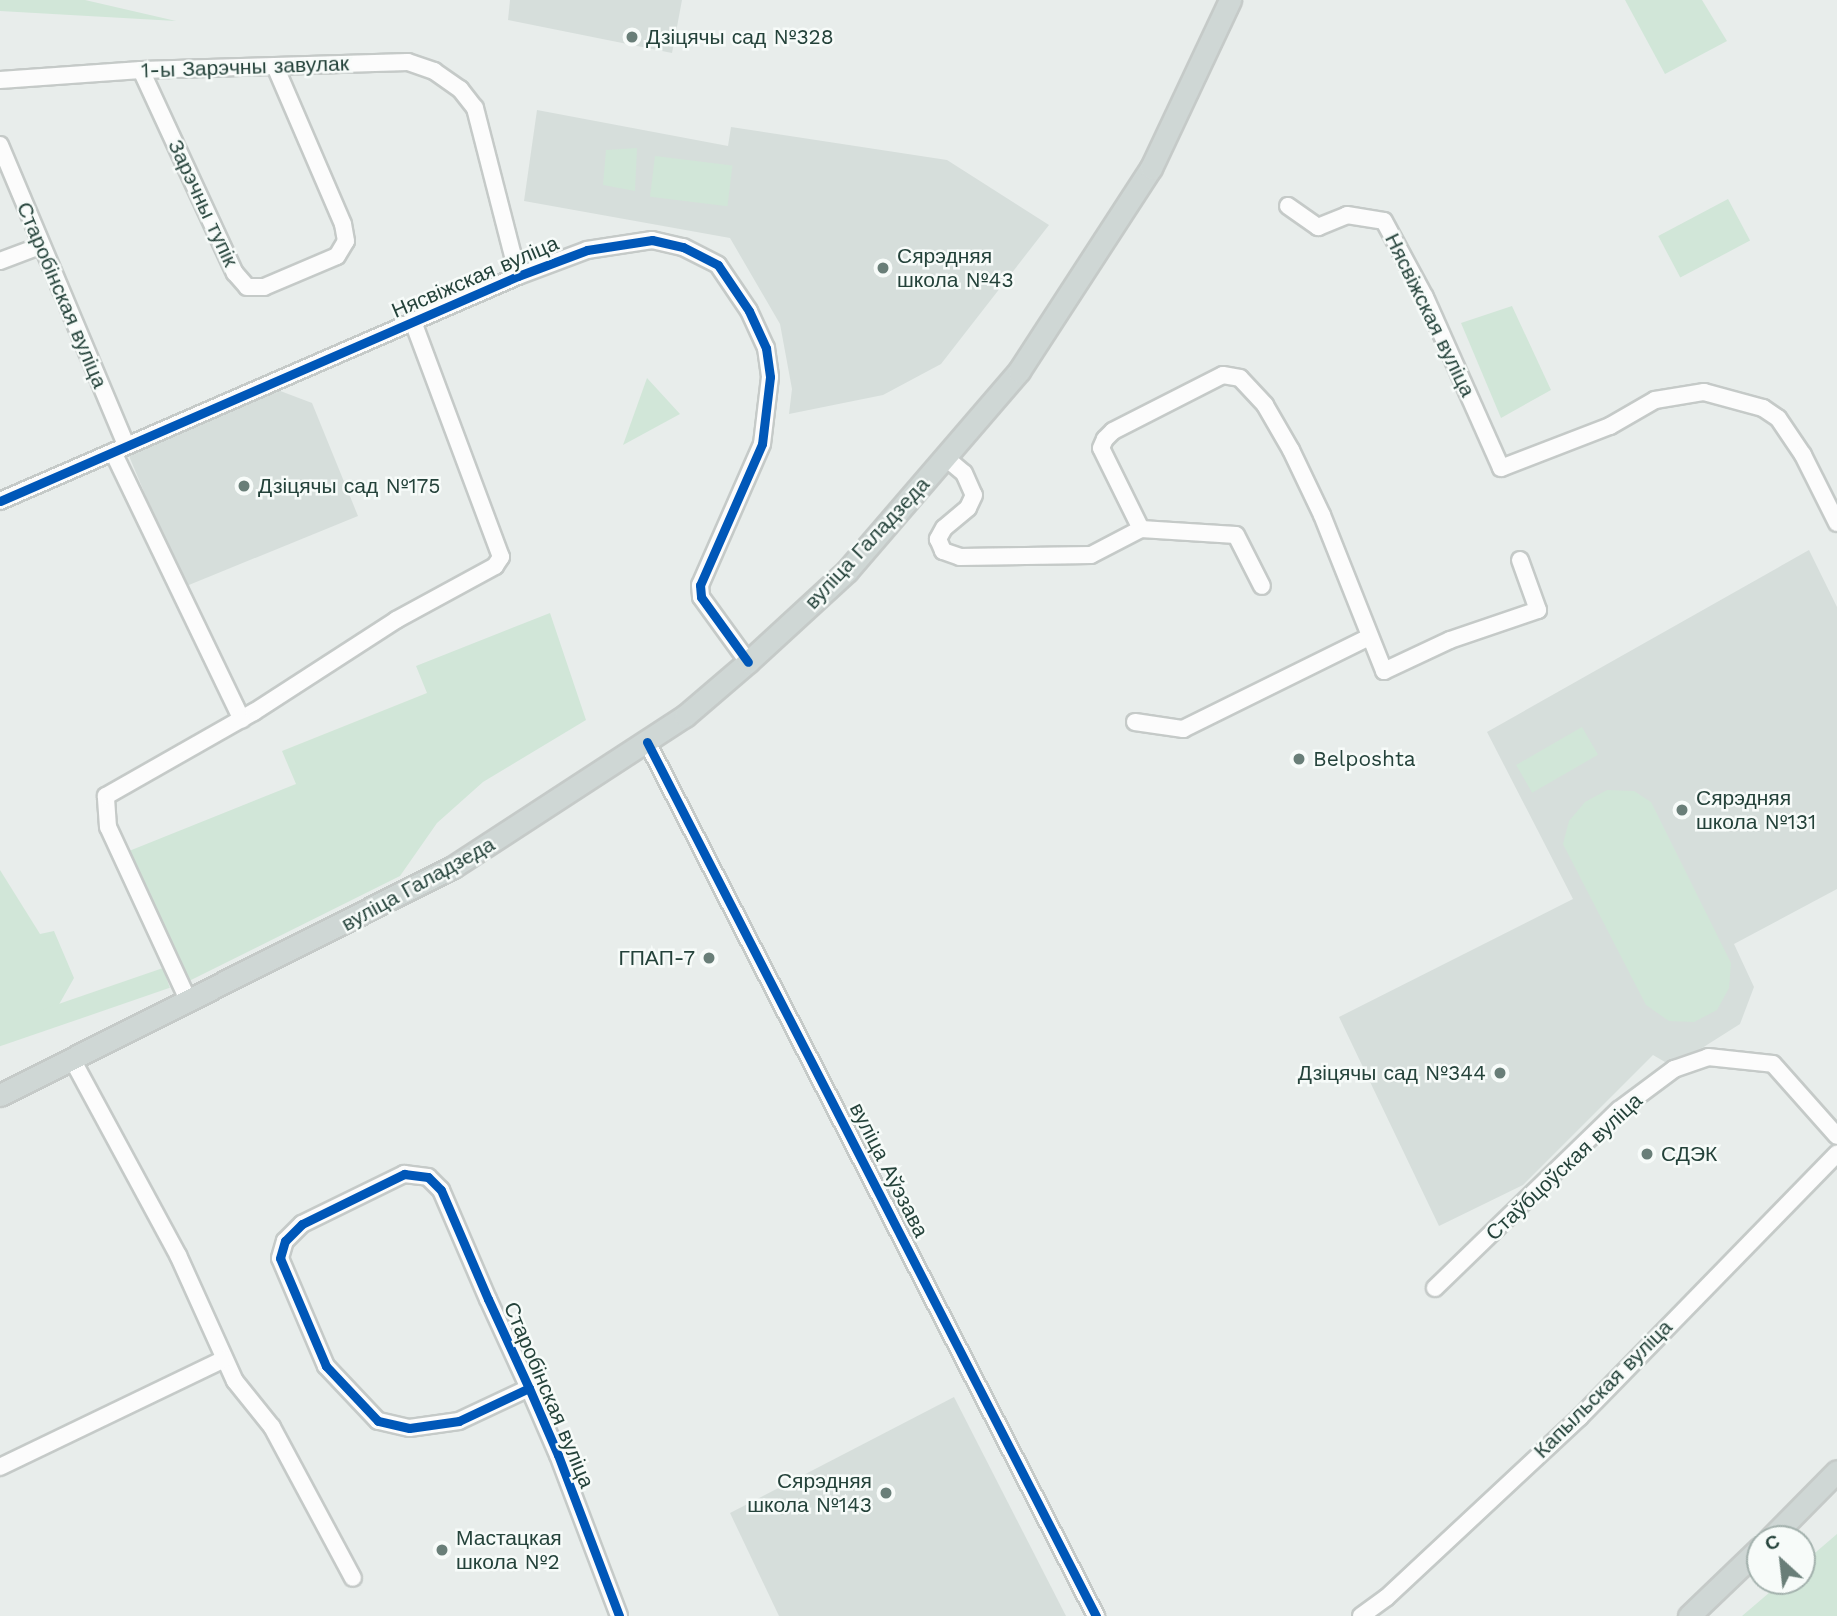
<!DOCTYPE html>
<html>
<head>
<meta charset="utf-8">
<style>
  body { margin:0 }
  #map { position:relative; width:1837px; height:1616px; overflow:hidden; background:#e8edeb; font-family:"Work Sans",sans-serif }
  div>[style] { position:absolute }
  .built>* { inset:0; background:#d6dedb }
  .green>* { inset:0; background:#d1e6d8; transform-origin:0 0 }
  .roads { filter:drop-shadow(2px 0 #c5cac8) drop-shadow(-2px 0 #c5cac8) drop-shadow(0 2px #c5cac8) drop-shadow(0 -2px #c5cac8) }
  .minor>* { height:16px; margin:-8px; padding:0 8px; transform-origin:8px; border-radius:8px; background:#fcfcfc }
  .major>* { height:21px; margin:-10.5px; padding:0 10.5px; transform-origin:10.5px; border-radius:10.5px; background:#cfd7d5 }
  .cycleway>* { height:9px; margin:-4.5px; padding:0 4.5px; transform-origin:4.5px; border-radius:4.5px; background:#0057b8 }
  .dots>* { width:19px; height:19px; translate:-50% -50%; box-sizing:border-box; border:4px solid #f7fbf9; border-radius:50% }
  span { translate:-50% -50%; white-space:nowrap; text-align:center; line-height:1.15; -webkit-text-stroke:5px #f7fbf9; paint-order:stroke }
  .poi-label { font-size:21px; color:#24423a }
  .left { translate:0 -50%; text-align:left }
  .right { translate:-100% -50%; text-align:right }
  .street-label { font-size:21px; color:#24423a }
  .north { position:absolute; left:1746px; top:1525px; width:70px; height:70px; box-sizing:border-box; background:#f7fbf9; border:2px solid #a3b1ad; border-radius:50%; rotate:333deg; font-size:19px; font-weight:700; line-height:28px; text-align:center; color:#24423a }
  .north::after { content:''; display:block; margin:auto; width:24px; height:32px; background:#697e78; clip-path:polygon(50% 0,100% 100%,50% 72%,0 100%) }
</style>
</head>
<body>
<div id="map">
  <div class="built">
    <i style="clip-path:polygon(510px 0,682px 0,672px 53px,508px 20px)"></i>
    <i style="clip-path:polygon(537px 110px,728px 146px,731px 127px,947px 160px,1049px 225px,941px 364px,883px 395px,789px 414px,792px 389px,780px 324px,730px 238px,524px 201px)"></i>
    <i style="clip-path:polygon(275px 389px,312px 403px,358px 516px,184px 587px,129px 456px)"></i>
    <i style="clip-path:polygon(1809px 550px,1837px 607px,1837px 889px,1734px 944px,1754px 987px,1740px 1024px,1691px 1055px,1665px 1062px,1653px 1055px,1523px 1185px,1439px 1226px,1339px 1017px,1573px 899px,1487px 732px)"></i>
    <i style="clip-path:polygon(954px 1397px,1066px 1616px,779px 1616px,730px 1513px)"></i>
  </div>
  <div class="green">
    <i style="clip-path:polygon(0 0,85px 0,176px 21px,0 11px)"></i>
    <i style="clip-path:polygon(1625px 0,1702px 0,1727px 41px,1665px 74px)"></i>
    <i style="clip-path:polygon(637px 148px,635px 191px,603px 185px,606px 150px)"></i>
    <i style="left:655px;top:156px;width:78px;height:41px;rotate:7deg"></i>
    <i style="left:1728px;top:199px;width:47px;height:79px;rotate:62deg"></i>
    <i style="clip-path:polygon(1512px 306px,1551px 390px,1501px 418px,1461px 323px)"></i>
    <i style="clip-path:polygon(647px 378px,680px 414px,623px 445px)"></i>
    <i style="clip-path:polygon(550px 613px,586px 720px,483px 782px,437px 823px,400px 876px,189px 981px,129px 851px,296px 784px,282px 751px,427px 693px,416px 666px)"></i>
    <i style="left:1582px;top:727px;width:32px;height:76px;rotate:60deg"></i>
    <i style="clip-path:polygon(1607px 790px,1634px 791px,1651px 802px,1731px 963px,1729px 988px,1717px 1010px,1694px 1022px,1669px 1021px,1646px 1005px,1563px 844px,1569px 821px,1585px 802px)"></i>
    <i style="clip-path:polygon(0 870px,40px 934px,54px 931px,74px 978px,57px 1008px,0 1036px)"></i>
    <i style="left:163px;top:968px;width:21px;height:182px;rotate:71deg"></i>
    <i style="clip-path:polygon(1837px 1534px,1837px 1616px,1742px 1616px,1783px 1581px,1802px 1581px,1802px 1564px)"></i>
  </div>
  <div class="roads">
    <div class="minor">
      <i style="left:141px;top:70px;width:224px;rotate:65.2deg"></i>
      <i style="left:235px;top:273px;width:18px;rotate:49deg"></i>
      <i style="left:247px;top:287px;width:17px"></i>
      <i style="left:264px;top:287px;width:79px;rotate:-23deg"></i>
      <i style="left:337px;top:256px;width:17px;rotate:-59deg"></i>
      <i style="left:346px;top:241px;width:17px;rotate:-100deg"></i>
      <i style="left:343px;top:224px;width:172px;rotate:-113.3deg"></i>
      <i style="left:0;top:80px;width:141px;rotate:-4.1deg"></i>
      <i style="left:141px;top:70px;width:267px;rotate:-1.7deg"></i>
      <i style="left:408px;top:62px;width:28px;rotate:19deg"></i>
      <i style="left:434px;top:71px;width:32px;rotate:35deg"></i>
      <i style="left:460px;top:89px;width:24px;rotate:52deg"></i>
      <i style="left:475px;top:108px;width:173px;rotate:75.6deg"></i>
      <i style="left:0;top:145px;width:325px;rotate:67.2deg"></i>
      <i style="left:1288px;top:206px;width:37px;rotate:35deg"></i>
      <i style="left:1318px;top:227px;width:31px;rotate:-22deg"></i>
      <i style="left:1347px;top:215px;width:37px;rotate:9deg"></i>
      <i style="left:1384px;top:221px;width:86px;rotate:61.7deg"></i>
      <i style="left:1425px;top:297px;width:187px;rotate:66deg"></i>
      <i style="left:1501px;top:468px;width:117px;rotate:-21.1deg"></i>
      <i style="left:1610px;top:426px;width:52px;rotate:-30deg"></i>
      <i style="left:1655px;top:400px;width:50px;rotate:-9.3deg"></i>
      <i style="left:1704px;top:392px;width:61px;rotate:15.2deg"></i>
      <i style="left:1763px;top:408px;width:18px;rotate:34deg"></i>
      <i style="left:1778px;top:418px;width:45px;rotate:56deg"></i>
      <i style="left:1803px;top:455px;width:76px;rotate:63.4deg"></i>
      <i style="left:0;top:261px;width:43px;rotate:-20.6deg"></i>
      <i style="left:113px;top:452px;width:297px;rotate:64.3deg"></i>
      <i style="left:946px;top:458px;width:23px;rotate:40deg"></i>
      <i style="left:964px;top:473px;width:24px;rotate:66deg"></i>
      <i style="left:974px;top:495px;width:14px;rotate:115deg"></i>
      <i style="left:968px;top:508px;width:31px;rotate:140deg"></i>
      <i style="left:944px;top:528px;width:13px;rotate:119deg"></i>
      <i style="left:938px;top:539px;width:13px;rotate:67deg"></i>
      <i style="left:943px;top:551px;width:18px;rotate:19deg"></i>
      <i style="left:960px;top:557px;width:131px;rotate:-0.9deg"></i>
      <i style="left:1091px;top:555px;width:56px;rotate:-27.5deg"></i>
      <i style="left:1141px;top:529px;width:95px;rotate:3.6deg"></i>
      <i style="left:1236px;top:535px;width:57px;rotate:63deg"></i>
      <i style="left:0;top:501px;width:565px;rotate:-23.48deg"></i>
      <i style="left:518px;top:276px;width:74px;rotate:-20.6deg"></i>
      <i style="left:587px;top:250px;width:66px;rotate:-8.7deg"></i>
      <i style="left:652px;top:240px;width:32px;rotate:13deg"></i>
      <i style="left:683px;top:247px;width:39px;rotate:27deg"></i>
      <i style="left:718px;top:265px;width:55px;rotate:56deg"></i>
      <i style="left:749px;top:311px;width:41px;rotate:65.3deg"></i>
      <i style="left:766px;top:348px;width:29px;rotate:82deg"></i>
      <i style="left:770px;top:377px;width:67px;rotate:96.8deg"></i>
      <i style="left:762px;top:444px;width:154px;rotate:113.7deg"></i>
      <i style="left:700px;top:585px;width:12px;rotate:85deg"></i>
      <i style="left:701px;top:597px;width:80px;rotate:54.1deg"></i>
      <i style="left:1141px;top:529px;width:90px;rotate:-116.3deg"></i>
      <i style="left:1101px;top:448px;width:10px;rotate:-66deg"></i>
      <i style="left:1105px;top:439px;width:11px;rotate:-45deg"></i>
      <i style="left:1113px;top:431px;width:123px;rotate:-27deg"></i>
      <i style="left:1223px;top:375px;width:17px;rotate:10deg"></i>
      <i style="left:1240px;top:378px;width:37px;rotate:47deg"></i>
      <i style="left:1265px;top:405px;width:52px;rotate:60deg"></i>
      <i style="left:1291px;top:450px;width:72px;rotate:64.5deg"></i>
      <i style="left:1322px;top:515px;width:168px;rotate:68.3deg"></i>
      <i style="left:1384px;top:671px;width:73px;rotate:-25.2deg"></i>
      <i style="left:1450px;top:640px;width:93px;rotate:-18.8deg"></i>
      <i style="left:1538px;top:610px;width:53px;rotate:-109.8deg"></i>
      <i style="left:1135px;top:722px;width:49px;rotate:8.3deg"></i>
      <i style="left:1183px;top:729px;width:208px;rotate:-26.3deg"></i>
      <i style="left:647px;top:742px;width:983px;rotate:62.81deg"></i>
      <i style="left:189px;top:1002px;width:193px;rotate:-114.8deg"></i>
      <i style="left:108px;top:827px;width:31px;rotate:-94deg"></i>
      <i style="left:106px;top:796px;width:170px;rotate:-29.6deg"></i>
      <i style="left:254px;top:712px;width:169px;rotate:-32.9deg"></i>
      <i style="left:396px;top:620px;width:113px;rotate:-28.6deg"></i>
      <i style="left:495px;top:566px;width:11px;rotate:-56deg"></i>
      <i style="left:501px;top:557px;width:251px;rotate:-110.5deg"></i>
      <i style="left:72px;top:1059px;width:223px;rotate:61.6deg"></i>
      <i style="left:178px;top:1255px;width:138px;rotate:65.7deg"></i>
      <i style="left:235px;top:1381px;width:59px;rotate:51.2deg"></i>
      <i style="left:272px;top:1427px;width:171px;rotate:61.8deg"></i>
      <i style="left:1435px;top:1288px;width:256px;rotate:-44.1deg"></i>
      <i style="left:1619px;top:1110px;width:69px;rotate:-36.7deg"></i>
      <i style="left:1674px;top:1069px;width:36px;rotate:-19deg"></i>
      <i style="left:1708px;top:1057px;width:65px;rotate:6.1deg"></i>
      <i style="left:1773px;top:1064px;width:96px;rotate:48.4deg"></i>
      <i style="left:529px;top:1388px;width:77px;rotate:154.8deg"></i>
      <i style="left:459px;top:1421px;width:50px;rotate:172deg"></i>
      <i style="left:409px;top:1428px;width:32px;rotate:-167deg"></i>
      <i style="left:378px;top:1421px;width:76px;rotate:-133.4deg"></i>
      <i style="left:326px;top:1366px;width:117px;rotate:-113.1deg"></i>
      <i style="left:280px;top:1258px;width:18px;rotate:-74deg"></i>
      <i style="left:285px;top:1241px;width:24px;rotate:-45deg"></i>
      <i style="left:302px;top:1224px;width:114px;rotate:-26.1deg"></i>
      <i style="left:404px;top:1174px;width:24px;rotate:7deg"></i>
      <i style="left:428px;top:1177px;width:18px;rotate:45deg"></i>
      <i style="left:441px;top:1190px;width:119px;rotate:66.7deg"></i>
      <i style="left:488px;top:1299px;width:98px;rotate:65.3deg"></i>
      <i style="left:529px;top:1388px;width:73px;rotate:66.6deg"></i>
      <i style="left:558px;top:1455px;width:172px;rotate:69.2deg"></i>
      <i style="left:0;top:1467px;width:249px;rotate:-25.7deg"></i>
      <i style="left:1361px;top:1616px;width:31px;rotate:-36deg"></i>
      <i style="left:1386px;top:1598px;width:265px;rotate:-43deg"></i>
      <i style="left:1580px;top:1417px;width:368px;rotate:-45.7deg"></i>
    </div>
    <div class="major">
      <i style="left:0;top:1095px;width:507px;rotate:-26.72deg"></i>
      <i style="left:453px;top:867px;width:277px;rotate:-33.1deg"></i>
      <i style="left:685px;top:716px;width:83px;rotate:-40.6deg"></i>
      <i style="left:748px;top:662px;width:134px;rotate:-42.6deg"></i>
      <i style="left:847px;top:571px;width:264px;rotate:-49.3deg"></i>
      <i style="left:1019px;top:371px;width:242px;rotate:-57deg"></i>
      <i style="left:1151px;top:168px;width:186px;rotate:-64.8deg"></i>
      <i style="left:1770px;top:1539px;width:95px;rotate:-45.4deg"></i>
      <i style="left:1689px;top:1616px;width:98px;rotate:-43.8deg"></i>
    </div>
  </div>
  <div class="cycleway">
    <i style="left:0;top:501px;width:565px;rotate:-23.48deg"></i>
    <i style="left:518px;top:276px;width:74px;rotate:-20.6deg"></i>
    <i style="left:587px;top:250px;width:66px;rotate:-8.7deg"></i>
    <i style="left:652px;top:240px;width:32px;rotate:13deg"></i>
    <i style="left:683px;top:247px;width:39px;rotate:27deg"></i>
    <i style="left:718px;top:265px;width:55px;rotate:56deg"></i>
    <i style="left:749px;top:311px;width:41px;rotate:65.3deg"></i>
    <i style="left:766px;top:348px;width:29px;rotate:82deg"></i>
    <i style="left:770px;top:377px;width:67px;rotate:96.8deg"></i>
    <i style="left:762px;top:444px;width:154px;rotate:113.7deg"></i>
    <i style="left:700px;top:585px;width:12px;rotate:85deg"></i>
    <i style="left:701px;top:597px;width:80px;rotate:54.1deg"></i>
    <i style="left:647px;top:742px;width:983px;rotate:62.81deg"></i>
    <i style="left:529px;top:1388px;width:77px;rotate:154.8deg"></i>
    <i style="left:459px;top:1421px;width:50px;rotate:172deg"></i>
    <i style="left:409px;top:1428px;width:32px;rotate:-167deg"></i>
    <i style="left:378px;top:1421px;width:76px;rotate:-133.4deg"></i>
    <i style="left:326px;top:1366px;width:117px;rotate:-113.1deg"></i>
    <i style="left:280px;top:1258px;width:18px;rotate:-74deg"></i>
    <i style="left:285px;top:1241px;width:24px;rotate:-45deg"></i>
    <i style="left:302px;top:1224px;width:114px;rotate:-26.1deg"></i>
    <i style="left:404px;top:1174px;width:24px;rotate:7deg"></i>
    <i style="left:428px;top:1177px;width:18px;rotate:45deg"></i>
    <i style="left:441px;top:1190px;width:119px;rotate:66.7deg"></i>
    <i style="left:488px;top:1299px;width:98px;rotate:65.3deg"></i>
    <i style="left:529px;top:1388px;width:73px;rotate:66.6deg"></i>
    <i style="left:558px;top:1455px;width:172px;rotate:69.2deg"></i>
  </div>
  <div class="dots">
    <i style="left:632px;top:37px;background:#697e78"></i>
    <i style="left:883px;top:268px;background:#697e78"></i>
    <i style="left:244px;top:486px;background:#697e78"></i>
    <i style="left:1299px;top:759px;background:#697e78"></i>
    <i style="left:1682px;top:810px;background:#697e78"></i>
    <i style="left:709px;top:958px;background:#697e78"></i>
    <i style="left:1500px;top:1073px;background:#697e78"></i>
    <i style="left:1647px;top:1154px;background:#697e78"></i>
    <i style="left:886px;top:1493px;background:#697e78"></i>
    <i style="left:442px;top:1550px;background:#697e78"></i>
  </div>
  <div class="poi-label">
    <span class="left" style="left:646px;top:37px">Дзіцячы сад №328</span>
    <span class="left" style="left:897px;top:268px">Сярэдняя<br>школа №43</span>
    <span class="left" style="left:258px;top:486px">Дзіцячы сад №175</span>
    <span class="left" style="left:1313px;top:759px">Belposhta</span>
    <span class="left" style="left:1696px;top:810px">Сярэдняя<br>школа №131</span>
    <span class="right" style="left:695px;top:958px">ГПАП-7</span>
    <span class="right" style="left:1486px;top:1073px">Дзіцячы сад №344</span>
    <span class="left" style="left:1661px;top:1154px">СДЭК</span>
    <span class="right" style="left:872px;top:1493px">Сярэдняя<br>школа №143</span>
    <span class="left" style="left:456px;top:1550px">Мастацкая<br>школа №2</span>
  </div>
  <div class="street-label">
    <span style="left:245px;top:67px;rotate:-2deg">1-ы Зарэчны завулак</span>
    <span style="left:203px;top:203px;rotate:65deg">Зарэчны тупік</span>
    <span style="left:475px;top:277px;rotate:-23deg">Нясвіжская вуліца</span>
    <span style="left:62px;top:295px;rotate:67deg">Старобінская вуліца</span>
    <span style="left:1430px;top:315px;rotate:64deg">Нясвіжская вуліца</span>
    <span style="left:867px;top:543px;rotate:-47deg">вуліца Галадзеда</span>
    <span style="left:418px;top:884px;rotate:-29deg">вуліца Галадзеда</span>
    <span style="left:1564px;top:1167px;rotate:-43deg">Стаўбцоўская вуліца</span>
    <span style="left:889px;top:1170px;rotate:63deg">вуліца Аўэзава</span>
    <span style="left:1603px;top:1389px;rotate:-45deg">Капыльская вуліца</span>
    <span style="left:549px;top:1395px;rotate:67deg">Старобінская вуліца</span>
  </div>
  <div class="north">С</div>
</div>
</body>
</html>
